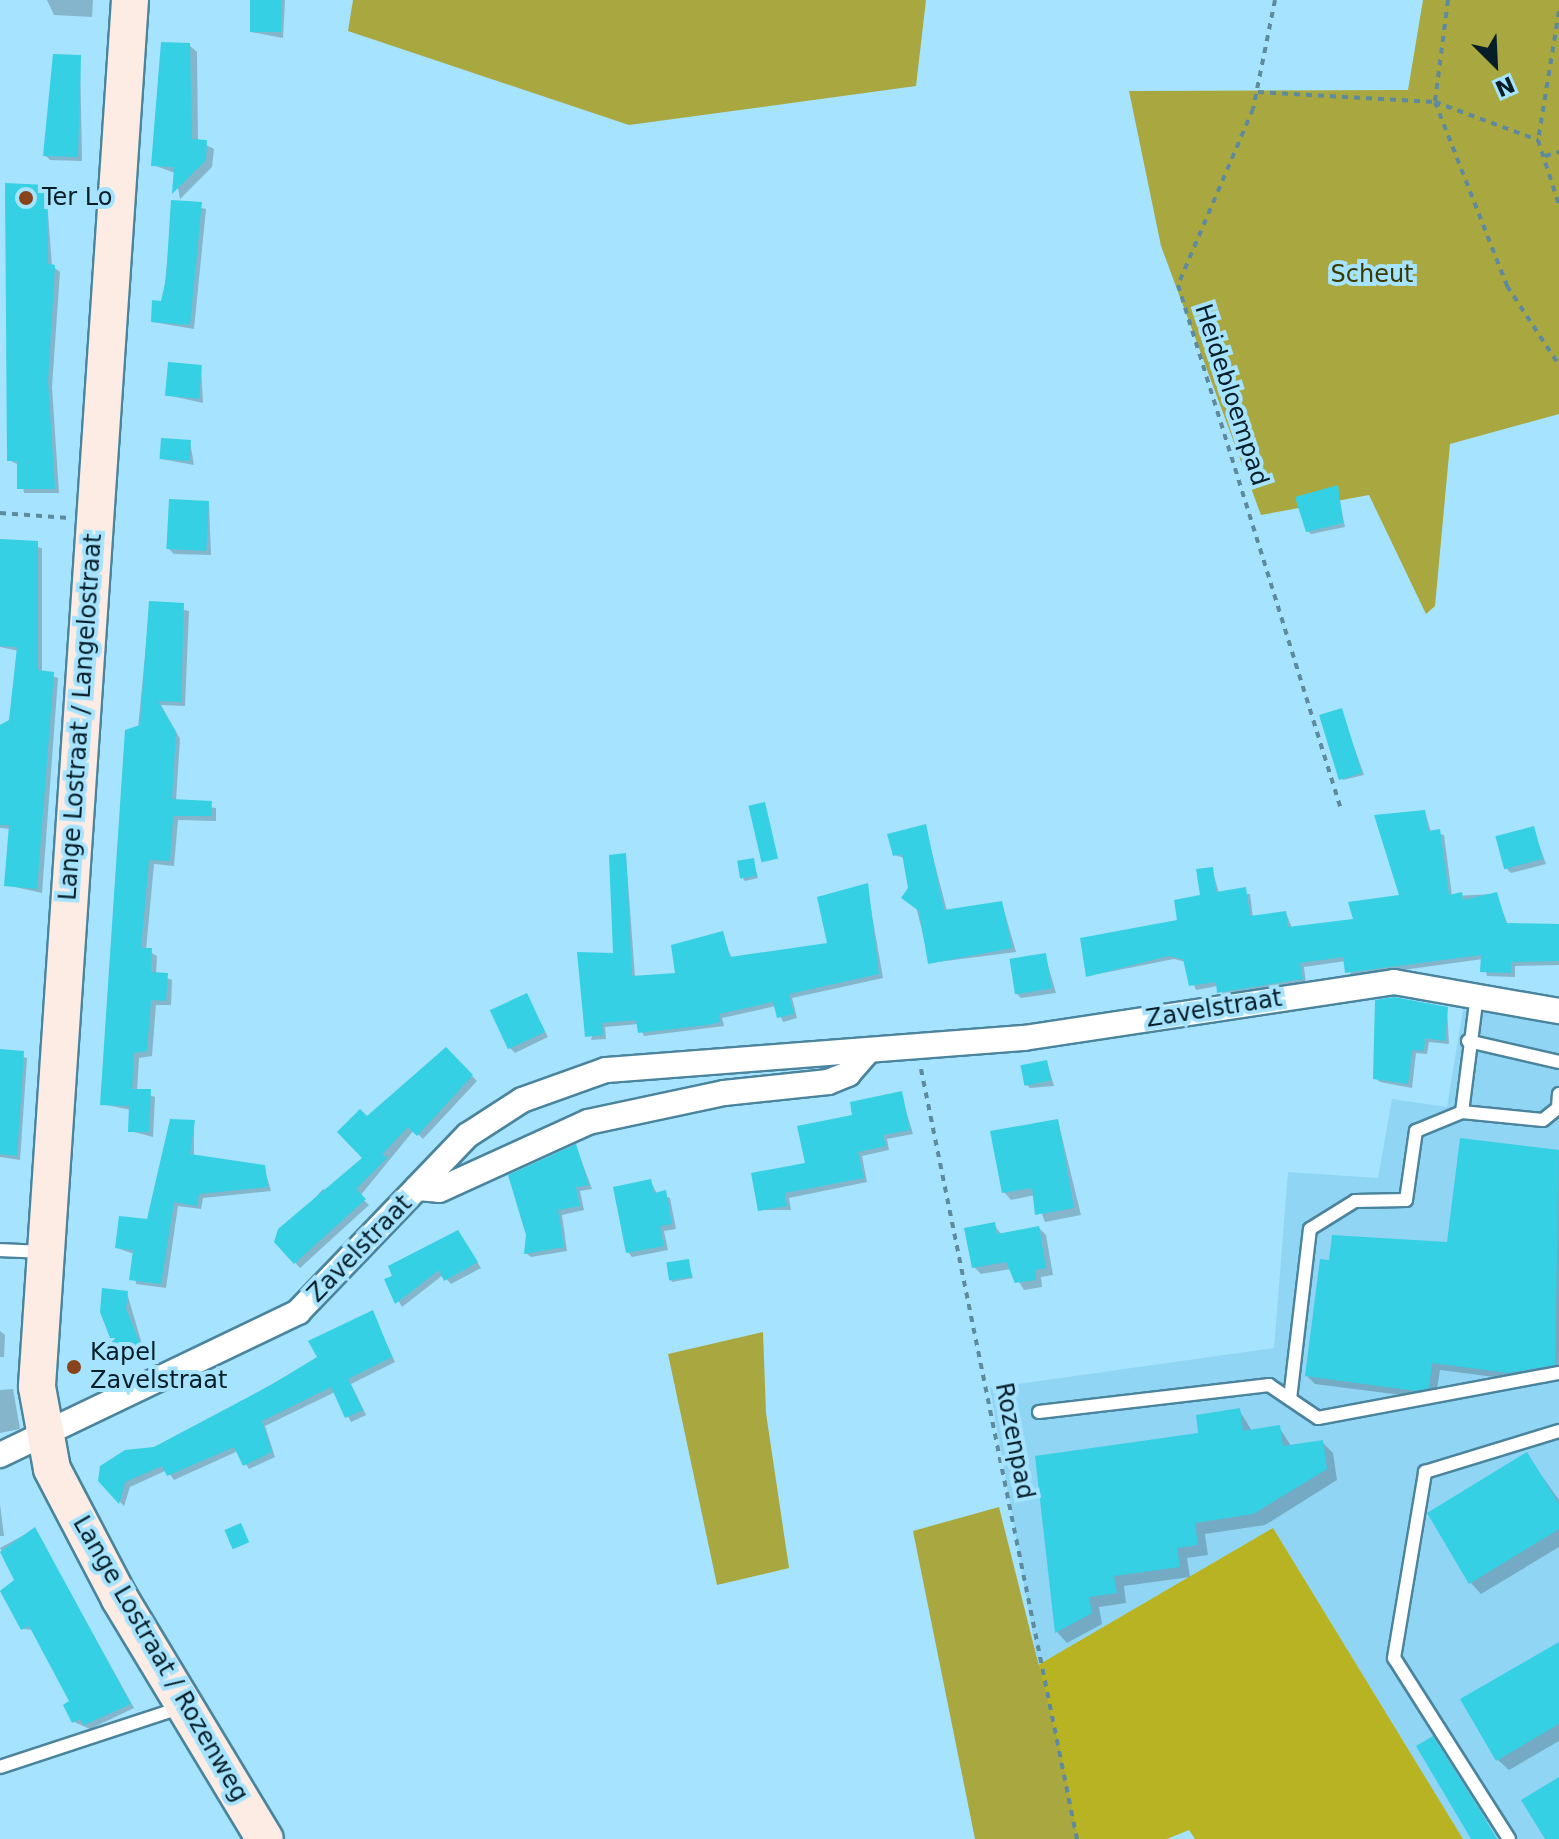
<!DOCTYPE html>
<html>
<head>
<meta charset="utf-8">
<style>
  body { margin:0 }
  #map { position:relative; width:1559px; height:1839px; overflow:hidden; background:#a6e3fe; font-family:"DejaVu Sans",sans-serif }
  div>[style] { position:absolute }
  .built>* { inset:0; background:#91d5f4 }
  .green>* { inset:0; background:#b7b322 }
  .forest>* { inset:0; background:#a9a73f }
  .shadow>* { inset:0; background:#0003 }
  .building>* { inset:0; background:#35d0e3; transform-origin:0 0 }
  .path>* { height:4px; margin-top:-2px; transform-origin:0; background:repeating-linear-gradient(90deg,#5d8a9d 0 6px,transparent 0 12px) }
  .roads { filter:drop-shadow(2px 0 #4a849d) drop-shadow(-2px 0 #4a849d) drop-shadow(0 2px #4a849d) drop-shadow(0 -2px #4a849d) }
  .lane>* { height:12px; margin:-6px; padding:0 6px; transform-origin:6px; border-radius:6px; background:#fff }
  .street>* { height:24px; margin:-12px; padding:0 12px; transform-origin:12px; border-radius:12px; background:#fff }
  .secondary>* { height:36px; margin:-18px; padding:0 18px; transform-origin:18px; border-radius:18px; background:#fdece4 }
  .dots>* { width:22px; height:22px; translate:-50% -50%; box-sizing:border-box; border:4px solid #a6e3fe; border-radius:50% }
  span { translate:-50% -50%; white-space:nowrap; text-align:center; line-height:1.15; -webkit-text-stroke:8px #a6e3fe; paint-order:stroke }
  .poi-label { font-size:24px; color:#051e28 }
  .left { translate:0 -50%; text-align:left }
  .park-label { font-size:24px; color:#3b3a00 }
  .street-label { font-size:24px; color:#051e28 }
  .north { position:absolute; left:1455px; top:24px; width:80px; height:80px; -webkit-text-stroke:6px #a6e3fe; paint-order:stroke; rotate:156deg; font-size:22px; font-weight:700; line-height:32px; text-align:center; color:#051e28 }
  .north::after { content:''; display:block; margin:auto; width:28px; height:36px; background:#051e28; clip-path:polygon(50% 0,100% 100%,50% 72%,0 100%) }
</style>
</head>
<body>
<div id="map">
  <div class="built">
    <i style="clip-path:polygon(1466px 991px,1559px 1011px,1559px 1839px,1463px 1839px,1273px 1528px,1038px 1665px,990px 1388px,1274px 1348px,1288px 1172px,1378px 1178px,1392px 1099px,1447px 1107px)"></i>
  </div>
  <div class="green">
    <i style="clip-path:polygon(1273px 1528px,1463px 1839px,1195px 1839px,1189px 1830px,1167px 1839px,1078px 1839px,1038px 1665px)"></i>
  </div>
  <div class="forest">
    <i style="clip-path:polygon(353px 0,926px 0,916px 86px,629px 125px,348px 31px)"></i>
    <i style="clip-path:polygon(1423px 0,1559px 0,1559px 414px,1450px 444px,1435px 606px,1426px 614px,1369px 495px,1261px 515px,1161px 246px,1129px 91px,1408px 90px)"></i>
    <i style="clip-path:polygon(763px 1332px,766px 1413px,789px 1568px,717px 1585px,668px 1354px)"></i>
    <i style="clip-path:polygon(999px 1507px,1062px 1758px,1078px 1839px,975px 1839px,913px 1531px)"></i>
  </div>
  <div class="shadow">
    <i style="clip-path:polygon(47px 0,93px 0,92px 17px,54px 15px)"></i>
    <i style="clip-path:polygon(252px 0,285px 0,283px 38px,251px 32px)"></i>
    <i style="clip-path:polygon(189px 45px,197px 52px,198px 141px,214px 149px,212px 167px,180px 199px,175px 173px,153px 165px)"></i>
    <i style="clip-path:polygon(80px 57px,82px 161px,50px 160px,46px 156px)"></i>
    <i style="clip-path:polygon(46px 187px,52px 266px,60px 272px,52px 387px,59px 493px,24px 493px,19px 465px,9px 460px)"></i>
    <i style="clip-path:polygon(173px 202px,206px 209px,194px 329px,153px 322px,163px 303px)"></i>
    <i style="clip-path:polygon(201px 367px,203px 403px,167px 395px)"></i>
    <i style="clip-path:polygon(190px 442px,194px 465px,161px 459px)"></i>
    <i style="clip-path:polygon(1337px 487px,1345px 527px,1311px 534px,1308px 531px)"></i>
    <i style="clip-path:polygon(209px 503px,211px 555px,174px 554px,169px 549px)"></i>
    <i style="clip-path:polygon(0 541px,42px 548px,42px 672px,58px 678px,42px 893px,6px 885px,11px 829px,0 828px,0 725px,11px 722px,19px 651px,0 647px)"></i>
    <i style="clip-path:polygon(150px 603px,189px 611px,185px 706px,161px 705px,180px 739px,176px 801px,216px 808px,216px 821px,178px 820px,174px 866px,154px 864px,146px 950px,157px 956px,156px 974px,172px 980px,171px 1005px,156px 1005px,152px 1056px,139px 1058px,137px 1091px,155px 1097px,153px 1137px,130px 1131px,131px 1110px,102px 1104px)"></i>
    <i style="clip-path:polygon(1341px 710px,1364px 775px,1343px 780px,1340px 776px)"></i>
    <i style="clip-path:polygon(1425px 812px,1431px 832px,1444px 835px,1452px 896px,1496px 894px,1508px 925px,1559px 926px,1559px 965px,1515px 966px,1515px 977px,1487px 976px,1483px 959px,1352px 977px,1346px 961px,1304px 967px,1306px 984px,1224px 996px,1218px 986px,1196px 990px,1186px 962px,1174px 959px,1088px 976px,1179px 921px,1202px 897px,1212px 869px,1219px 893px,1250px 894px,1253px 918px,1286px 913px,1292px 928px,1355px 921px,1402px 896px)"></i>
    <i style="clip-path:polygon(925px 826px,947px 911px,1002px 903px,1016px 952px,930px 963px,904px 858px,895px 855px)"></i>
    <i style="clip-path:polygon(1533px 828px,1546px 864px,1511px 873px,1506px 868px)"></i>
    <i style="clip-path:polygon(626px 855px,635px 977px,677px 975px,722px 933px,732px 959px,829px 944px,867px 886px,883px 978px,792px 998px,797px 1018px,783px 1022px,776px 1006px,722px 1018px,724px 1026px,644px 1036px,639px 1024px,605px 1027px,606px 1039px,591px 1040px,615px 955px)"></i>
    <i style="clip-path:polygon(753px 860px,758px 878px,745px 881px,743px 879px)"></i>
    <i style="clip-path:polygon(1045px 955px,1056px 993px,1021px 998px,1016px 993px)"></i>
    <i style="clip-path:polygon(527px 996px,548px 1037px,515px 1053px,510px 1048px)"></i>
    <i style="clip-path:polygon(1447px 1009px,1449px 1044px,1429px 1042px,1427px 1054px,1416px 1053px,1412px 1088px,1380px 1082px,1375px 1078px)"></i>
    <i style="clip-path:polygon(446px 1050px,477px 1081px,423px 1139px,414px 1130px,360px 1196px,369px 1205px,300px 1268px,276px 1242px,323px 1189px,328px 1194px,365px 1158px,367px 1119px)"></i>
    <i style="clip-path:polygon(0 1051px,27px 1058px,20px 1160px,0 1157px)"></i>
    <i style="clip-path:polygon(1047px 1062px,1054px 1086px,1030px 1088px,1025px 1083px)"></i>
    <i style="clip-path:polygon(901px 1094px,913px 1134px,887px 1139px,889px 1150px,862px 1156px,867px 1182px,789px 1198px,791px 1210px,760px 1210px,855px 1116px)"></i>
    <i style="clip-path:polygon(1058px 1121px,1081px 1215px,1045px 1222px,1035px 1195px,1011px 1200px,1004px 1192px)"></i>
    <i style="clip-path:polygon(194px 1122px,194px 1157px,264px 1167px,271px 1191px,203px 1198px,201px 1209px,178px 1206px,166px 1288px,136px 1284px,134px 1254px,117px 1248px,149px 1221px)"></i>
    <i style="clip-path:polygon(1462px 1140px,1559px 1154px,1559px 1373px,1518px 1380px,1440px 1370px,1436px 1396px,1425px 1398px,1315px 1384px,1307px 1376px,1449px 1244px)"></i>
    <i style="clip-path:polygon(576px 1146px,592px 1189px,580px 1191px,584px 1210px,562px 1215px,567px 1251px,531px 1257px,526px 1253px)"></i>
    <i style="clip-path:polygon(651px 1182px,657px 1194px,670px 1198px,676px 1229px,664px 1231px,668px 1250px,632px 1257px,628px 1252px)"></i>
    <i style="clip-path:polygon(994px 1225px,1002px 1235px,1039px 1228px,1046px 1235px,1053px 1275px,1041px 1277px,1042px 1287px,1024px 1290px,1011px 1269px,981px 1274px,974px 1267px)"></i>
    <i style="clip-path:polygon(458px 1232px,481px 1268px,451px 1284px,443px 1275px,402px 1307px,386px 1280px)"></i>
    <i style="clip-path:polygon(688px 1261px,693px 1278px,672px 1282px,671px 1280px)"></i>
    <i style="clip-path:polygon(127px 1293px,144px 1351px,122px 1359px,118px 1355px)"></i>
    <i style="clip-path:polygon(372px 1312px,395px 1362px,351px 1384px,366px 1415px,351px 1422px,335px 1392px,265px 1426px,275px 1457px,249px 1469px,238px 1451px,174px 1480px,167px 1470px,130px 1487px,124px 1506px,100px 1481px,320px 1357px)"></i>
    <i style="clip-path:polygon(0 1331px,5px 1335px,4px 1357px,0 1357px)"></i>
    <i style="clip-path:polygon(13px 1389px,20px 1429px,0 1433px,0 1390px)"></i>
    <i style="clip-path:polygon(1239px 1410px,1252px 1431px,1279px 1427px,1291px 1446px,1322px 1442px,1333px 1453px,1337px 1480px,1265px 1525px,1205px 1534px,1208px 1555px,1187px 1558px,1190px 1577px,1124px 1586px,1126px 1603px,1099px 1607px,1102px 1624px,1067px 1643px,1057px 1632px,1201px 1435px)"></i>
    <i style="clip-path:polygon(1527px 1455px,1559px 1500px,1559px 1547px,1481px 1594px,1471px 1583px)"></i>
    <i style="clip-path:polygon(0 1504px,4px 1536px,0 1536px)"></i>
    <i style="clip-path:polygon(35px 1529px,134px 1708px,90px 1729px,74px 1722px,72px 1702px,34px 1630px,23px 1629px,1px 1590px,17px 1581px,0 1548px)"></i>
    <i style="clip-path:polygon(1559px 1644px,1559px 1741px,1509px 1770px,1498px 1760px)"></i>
  </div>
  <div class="building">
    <i style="left:250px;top:0;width:31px;height:32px"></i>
    <i style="clip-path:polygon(161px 42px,190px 43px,192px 139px,207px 140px,206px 160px,172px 194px,174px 167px,151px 166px)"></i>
    <i style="clip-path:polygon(53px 54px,81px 55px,78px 157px,43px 156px)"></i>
    <i style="clip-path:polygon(5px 183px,47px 185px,48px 264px,55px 265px,48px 381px,55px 489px,17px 489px,17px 461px,7px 461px)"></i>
    <i style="clip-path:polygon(171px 200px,202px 202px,190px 325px,151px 322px,152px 300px,161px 301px,166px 279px)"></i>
    <i style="left:168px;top:362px;width:34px;height:34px;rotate:5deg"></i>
    <i style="left:161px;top:438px;width:30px;height:21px;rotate:4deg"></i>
    <i style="clip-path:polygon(1338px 485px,1343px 523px,1306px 532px,1295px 497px)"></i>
    <i style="left:169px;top:499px;width:40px;height:50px;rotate:3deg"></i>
    <i style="clip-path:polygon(0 539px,38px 541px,38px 670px,54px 672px,37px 889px,4px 886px,9px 825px,0 825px,0 725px,9px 720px,17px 647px,0 646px)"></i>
    <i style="clip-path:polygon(149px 601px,184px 603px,181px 702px,158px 701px,176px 732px,172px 799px,212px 801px,211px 816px,173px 816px,170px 861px,149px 860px,141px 948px,152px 948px,151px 972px,168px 973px,166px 1001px,151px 1000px,147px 1051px,134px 1053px,132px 1089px,151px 1089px,149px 1132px,128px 1132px,129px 1106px,100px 1105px,125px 730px,140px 725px)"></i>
    <i style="left:1342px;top:708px;width:68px;height:24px;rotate:73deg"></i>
    <i style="left:765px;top:802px;width:58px;height:17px;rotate:77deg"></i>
    <i style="clip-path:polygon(1425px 810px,1428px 831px,1440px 829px,1449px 895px,1462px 892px,1463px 900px,1497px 892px,1506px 923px,1559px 924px,1559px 961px,1511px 962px,1511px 973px,1480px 972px,1481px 955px,1345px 973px,1343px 957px,1300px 963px,1303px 979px,1217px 993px,1216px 982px,1189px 986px,1183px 959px,1168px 956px,1086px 977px,1080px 938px,1177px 920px,1174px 900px,1200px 895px,1196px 869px,1213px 867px,1216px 892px,1246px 887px,1250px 916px,1286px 911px,1288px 927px,1353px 919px,1348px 902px,1399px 895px,1374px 815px)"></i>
    <i style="clip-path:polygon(926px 824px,944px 910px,1002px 901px,1012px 948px,928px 964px,919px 911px,901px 898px,908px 888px,902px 854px,893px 856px,887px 834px)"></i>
    <i style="left:1534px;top:826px;width:34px;height:40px;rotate:75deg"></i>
    <i style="clip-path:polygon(626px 853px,632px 976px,675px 973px,671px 945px,723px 931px,730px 957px,827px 943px,817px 897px,868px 883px,879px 974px,789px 994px,794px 1014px,777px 1018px,773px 1002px,719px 1014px,720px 1022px,707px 1025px,638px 1033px,636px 1020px,602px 1023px,603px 1035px,585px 1037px,577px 952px,613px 953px,609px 855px)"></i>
    <i style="left:754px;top:858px;width:18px;height:17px;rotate:81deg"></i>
    <i style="left:1046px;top:953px;width:36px;height:37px;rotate:81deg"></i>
    <i style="left:527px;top:993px;width:43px;height:41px;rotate:65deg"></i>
    <i style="clip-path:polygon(1394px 997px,1448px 1007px,1445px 1041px,1425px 1038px,1424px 1051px,1412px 1050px,1408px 1084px,1373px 1079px,1375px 1000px)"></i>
    <i style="clip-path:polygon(446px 1047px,473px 1075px,417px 1136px,408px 1127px,382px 1154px,387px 1158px,356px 1189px,366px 1199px,294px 1264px,274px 1242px,278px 1229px,362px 1158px,337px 1132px,360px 1109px,367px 1116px)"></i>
    <i style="clip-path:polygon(0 1049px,24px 1051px,17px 1156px,0 1154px)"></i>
    <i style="left:1047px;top:1060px;width:21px;height:27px;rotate:79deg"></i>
    <i style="clip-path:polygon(902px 1091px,910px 1130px,883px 1135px,886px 1146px,858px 1152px,864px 1178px,785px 1193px,787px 1206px,758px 1211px,751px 1173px,805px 1163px,797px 1126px,852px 1115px,850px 1102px)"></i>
    <i style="clip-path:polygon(170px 1119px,195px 1120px,190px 1154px,265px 1165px,268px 1187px,199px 1194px,197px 1206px,174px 1202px,161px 1284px,129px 1280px,133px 1250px,115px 1248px,119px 1216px,147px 1219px)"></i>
    <i style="clip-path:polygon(1058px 1119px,1074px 1208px,1035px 1215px,1032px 1188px,1002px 1193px,990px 1131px)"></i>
    <i style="clip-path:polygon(1460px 1138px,1559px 1150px,1555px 1365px,1508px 1373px,1432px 1363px,1429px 1388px,1416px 1391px,1305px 1376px,1320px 1259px,1329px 1260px,1332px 1235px,1447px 1242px)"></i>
    <i style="clip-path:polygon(576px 1144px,589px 1185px,576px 1187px,580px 1206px,558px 1210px,564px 1247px,524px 1254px,526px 1235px,508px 1175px)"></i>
    <i style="clip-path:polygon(651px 1179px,654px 1193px,666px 1190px,672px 1224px,660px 1226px,664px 1246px,626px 1253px,613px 1187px)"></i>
    <i style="clip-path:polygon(995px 1222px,997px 1234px,1039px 1226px,1046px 1268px,1035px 1270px,1036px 1280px,1015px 1283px,1006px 1262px,972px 1268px,964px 1228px)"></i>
    <i style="clip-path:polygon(458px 1230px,478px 1262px,444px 1281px,439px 1270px,395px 1304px,384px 1279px,392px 1276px,388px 1266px)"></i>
    <i style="left:689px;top:1259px;width:18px;height:23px;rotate:81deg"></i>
    <i style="clip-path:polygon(102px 1288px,128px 1291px,126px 1309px,141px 1346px,117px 1356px,100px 1312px)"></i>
    <i style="clip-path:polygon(373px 1310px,392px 1357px,348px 1379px,363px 1410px,345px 1418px,331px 1387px,262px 1421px,272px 1452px,243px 1466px,234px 1447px,167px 1476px,162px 1466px,125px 1482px,119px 1504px,98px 1481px,100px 1466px,125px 1450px,154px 1447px,271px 1385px,317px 1357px,308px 1341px)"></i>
    <i style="clip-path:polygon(1240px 1408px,1243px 1431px,1280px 1425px,1283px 1446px,1323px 1440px,1327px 1469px,1253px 1514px,1195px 1523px,1198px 1545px,1177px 1548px,1180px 1567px,1114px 1576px,1117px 1593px,1089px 1597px,1092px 1613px,1055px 1633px,1035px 1456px,1198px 1433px,1196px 1415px)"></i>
    <i style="clip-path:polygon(1527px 1452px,1559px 1504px,1559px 1529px,1469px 1584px,1427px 1513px)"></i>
    <i style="left:241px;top:1523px;width:21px;height:18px;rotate:67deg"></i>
    <i style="clip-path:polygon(35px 1527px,131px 1704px,84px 1725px,80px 1719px,72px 1723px,63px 1705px,69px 1701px,29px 1626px,21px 1630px,0 1591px,14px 1580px,0 1552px)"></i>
    <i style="clip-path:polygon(1559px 1642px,1559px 1724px,1496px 1761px,1460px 1699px)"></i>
    <i style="clip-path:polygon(1433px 1736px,1478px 1807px,1497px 1839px,1471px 1839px,1416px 1746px)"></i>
    <i style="clip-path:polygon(1559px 1777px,1559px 1839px,1545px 1839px,1521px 1800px)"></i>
  </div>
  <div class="path">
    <i style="left:1275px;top:0;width:111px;rotate:101.4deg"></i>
    <i style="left:1253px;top:109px;width:191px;rotate:113.1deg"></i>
    <i style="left:1178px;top:285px;width:546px;rotate:72.73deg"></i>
    <i style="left:1448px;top:0;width:103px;rotate:97.3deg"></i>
    <i style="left:1435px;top:102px;width:198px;rotate:68.6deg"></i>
    <i style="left:1507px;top:286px;width:95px;rotate:56.6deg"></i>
    <i style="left:1559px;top:11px;width:131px;rotate:99.2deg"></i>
    <i style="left:1538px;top:140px;width:68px;rotate:72.1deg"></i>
    <i style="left:1258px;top:92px;width:177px;rotate:3.2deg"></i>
    <i style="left:1435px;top:102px;width:110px;rotate:20.3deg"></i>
    <i style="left:1545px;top:156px;width:15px;rotate:-16deg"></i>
    <i style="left:0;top:513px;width:69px;rotate:4.1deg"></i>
    <i style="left:921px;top:1069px;width:786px;rotate:78.55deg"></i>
  </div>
  <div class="roads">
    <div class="lane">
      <i style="left:1468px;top:1041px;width:93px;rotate:13deg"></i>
      <i style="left:1462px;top:1112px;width:81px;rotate:5.6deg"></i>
      <i style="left:1543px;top:1120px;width:19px;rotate:-39deg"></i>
      <i style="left:1558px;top:1108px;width:14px;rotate:-86deg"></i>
      <i style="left:0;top:1250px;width:45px;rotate:2.5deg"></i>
      <i style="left:1290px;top:1399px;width:171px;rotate:-83.3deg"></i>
      <i style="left:1310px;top:1229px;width:53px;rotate:-31.9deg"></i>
      <i style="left:1355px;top:1201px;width:51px;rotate:-1.1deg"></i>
      <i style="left:1406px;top:1200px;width:70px;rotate:-81.8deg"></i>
      <i style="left:1416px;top:1131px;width:50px;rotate:-22.4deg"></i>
      <i style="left:1462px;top:1112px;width:118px;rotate:-82.7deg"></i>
      <i style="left:1039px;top:1412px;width:232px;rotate:-6.7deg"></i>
      <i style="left:1269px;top:1385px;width:59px;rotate:34deg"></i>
      <i style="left:1318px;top:1418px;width:245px;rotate:-10.6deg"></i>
      <i style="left:0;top:1767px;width:193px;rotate:-18.2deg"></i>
      <i style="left:1509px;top:1839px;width:214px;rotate:-122.4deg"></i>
      <i style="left:1394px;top:1658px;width:189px;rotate:-80.5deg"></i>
      <i style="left:1425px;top:1472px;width:140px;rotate:-17deg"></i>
    </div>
    <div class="street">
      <i style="left:417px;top:1188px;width:22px;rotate:5deg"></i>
      <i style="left:439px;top:1190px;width:164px;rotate:-24.5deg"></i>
      <i style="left:588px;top:1122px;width:139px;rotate:-12deg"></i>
      <i style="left:724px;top:1093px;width:105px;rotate:-6deg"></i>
      <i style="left:828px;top:1082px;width:22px;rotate:-22deg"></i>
      <i style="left:848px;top:1074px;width:28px;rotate:-49deg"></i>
      <i style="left:0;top:1455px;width:331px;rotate:-25.6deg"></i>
      <i style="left:298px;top:1312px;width:245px;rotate:-46.2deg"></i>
      <i style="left:468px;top:1135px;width:64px;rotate:-32.9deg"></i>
      <i style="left:522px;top:1100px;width:89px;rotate:-19.7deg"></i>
      <i style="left:606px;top:1070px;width:419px;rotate:-4.4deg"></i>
      <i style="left:1024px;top:1038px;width:374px;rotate:-8.6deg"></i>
      <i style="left:1394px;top:982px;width:168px;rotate:10deg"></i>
    </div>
    <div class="secondary">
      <i style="left:130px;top:0;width:1390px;rotate:93.84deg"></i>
      <i style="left:37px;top:1387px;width:83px;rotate:79.6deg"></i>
      <i style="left:52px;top:1469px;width:147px;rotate:62.4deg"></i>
      <i style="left:120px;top:1599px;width:280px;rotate:58.9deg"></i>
    </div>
  </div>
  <div class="dots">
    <i style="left:26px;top:198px;background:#88431a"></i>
    <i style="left:74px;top:1367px;background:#88431a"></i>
  </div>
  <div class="poi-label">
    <span class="left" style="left:42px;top:198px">Ter Lo</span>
    <span class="left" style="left:90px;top:1367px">Kapel<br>Zavelstraat</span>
  </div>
  <div class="park-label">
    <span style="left:1372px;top:275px">Scheut</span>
  </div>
  <div class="street-label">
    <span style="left:1231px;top:395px;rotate:72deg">Heidebloempad</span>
    <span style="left:81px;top:717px;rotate:-86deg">Lange Lostraat / Langelostraat</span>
    <span style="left:1214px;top:1009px;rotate:-9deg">Zavelstraat</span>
    <span style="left:360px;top:1249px;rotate:-46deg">Zavelstraat</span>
    <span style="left:1014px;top:1441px;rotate:79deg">Rozenpad</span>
    <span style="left:160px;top:1659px;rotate:60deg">Lange Lostraat / Rozenweg</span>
  </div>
  <div class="north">N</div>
</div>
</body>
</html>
